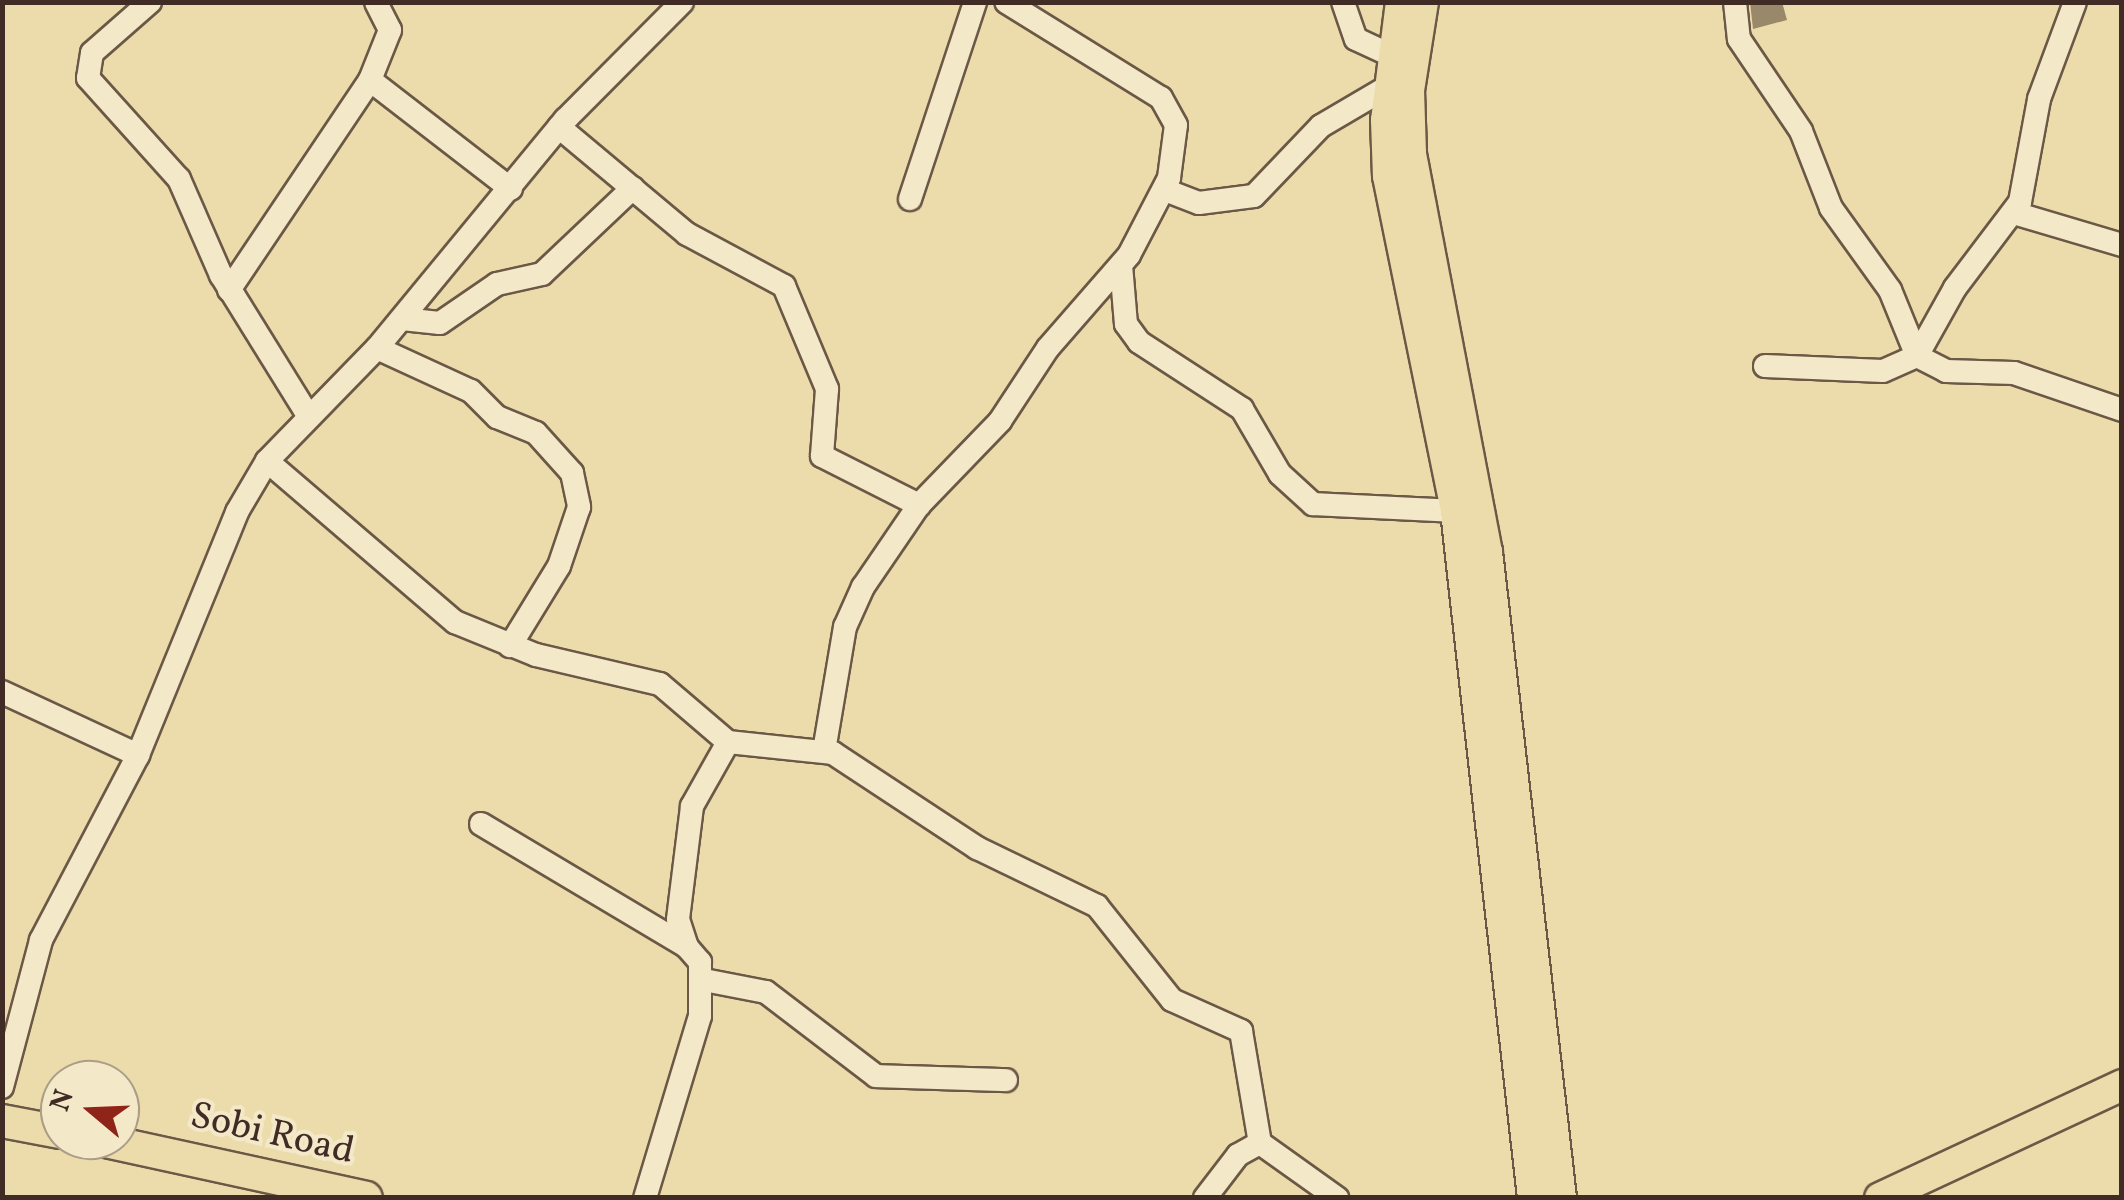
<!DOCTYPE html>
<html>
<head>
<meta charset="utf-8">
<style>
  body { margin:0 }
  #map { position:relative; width:2124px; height:1200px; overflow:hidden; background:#ecdcab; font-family:Vollkorn,serif }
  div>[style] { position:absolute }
  .building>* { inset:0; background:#99886a }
  .roads { filter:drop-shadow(2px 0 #6b5846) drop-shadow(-2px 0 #6b5846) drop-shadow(0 2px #6b5846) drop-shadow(0 -2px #6b5846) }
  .minor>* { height:22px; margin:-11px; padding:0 11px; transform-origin:11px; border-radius:11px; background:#f3e8c8 }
  .major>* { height:30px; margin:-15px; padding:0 15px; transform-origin:15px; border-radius:15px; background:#ecdcab }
  .highway>* { height:32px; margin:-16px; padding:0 16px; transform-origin:16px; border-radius:16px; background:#ecdcab }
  span { translate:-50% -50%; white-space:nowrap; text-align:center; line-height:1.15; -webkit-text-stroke:8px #f3e8c8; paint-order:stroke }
  .street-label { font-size:38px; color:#402c24 }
  .frame { position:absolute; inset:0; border:5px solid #402c24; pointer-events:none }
  .north { position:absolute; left:40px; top:1060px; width:100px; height:100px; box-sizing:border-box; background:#f3e8c8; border:2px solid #ab9d86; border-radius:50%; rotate:289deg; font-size:28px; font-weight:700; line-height:40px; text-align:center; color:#402c24 }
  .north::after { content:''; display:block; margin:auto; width:35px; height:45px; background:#8f2418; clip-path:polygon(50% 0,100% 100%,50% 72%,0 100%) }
</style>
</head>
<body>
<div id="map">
  <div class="building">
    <i style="clip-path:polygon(1750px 2px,1782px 2px,1787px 20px,1753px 29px)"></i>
  </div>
  <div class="roads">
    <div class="minor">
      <i style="left:150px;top:2px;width:77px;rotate:138.7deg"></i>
      <i style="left:92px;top:53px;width:25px;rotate:99deg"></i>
      <i style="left:88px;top:78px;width:136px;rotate:48deg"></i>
      <i style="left:179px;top:179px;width:105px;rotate:66.4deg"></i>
      <i style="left:221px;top:275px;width:167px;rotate:58.2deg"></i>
      <i style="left:1343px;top:2px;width:39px;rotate:71deg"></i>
      <i style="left:1356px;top:39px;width:40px;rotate:25deg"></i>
      <i style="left:1735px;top:2px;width:37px;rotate:84deg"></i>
      <i style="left:1739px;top:39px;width:111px;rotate:56deg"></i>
      <i style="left:1801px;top:131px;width:83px;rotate:68.7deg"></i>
      <i style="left:1831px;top:208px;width:101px;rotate:54.3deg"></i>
      <i style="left:1890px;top:290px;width:71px;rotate:67.8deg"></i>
      <i style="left:1917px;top:356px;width:33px;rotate:27deg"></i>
      <i style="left:1946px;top:371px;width:68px;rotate:1.7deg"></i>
      <i style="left:2014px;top:373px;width:114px;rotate:18.9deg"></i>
      <i style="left:370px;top:80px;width:178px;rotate:37.7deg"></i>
      <i style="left:559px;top:127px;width:167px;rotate:39.9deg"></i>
      <i style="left:687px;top:234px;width:110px;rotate:28.2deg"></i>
      <i style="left:784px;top:286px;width:112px;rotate:67.3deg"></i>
      <i style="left:827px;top:389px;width:67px;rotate:94.3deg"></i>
      <i style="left:822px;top:456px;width:109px;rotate:26.8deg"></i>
      <i style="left:1165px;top:190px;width:36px;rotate:21deg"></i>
      <i style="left:1199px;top:203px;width:55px;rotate:-7.3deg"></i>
      <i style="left:1254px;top:196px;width:97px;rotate:-46.3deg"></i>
      <i style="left:1321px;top:126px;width:79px;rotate:-30.5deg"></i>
      <i style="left:910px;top:199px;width:207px;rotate:-71.7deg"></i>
      <i style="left:2014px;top:213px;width:113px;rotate:16.5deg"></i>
      <i style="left:1121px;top:265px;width:59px;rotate:85.2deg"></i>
      <i style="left:1126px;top:324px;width:22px;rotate:54deg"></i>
      <i style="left:1139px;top:342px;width:123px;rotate:33deg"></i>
      <i style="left:1242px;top:409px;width:75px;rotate:59.7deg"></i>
      <i style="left:1280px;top:474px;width:45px;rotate:42.3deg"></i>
      <i style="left:1313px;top:504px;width:143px;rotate:2.8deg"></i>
      <i style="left:229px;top:290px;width:253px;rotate:-56.1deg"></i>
      <i style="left:370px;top:80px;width:54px;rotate:-68.2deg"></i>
      <i style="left:390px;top:30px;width:31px;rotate:-117deg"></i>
      <i style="left:402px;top:319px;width:38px;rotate:6deg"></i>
      <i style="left:440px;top:323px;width:69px;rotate:-34.4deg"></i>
      <i style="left:497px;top:284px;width:46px;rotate:-12.5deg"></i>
      <i style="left:542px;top:274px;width:125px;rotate:-43.4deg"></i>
      <i style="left:377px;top:348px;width:103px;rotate:24.6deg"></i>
      <i style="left:471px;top:391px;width:37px;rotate:45deg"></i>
      <i style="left:497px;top:417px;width:42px;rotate:22.3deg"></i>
      <i style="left:536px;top:433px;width:54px;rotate:48deg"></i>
      <i style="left:572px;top:473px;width:35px;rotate:78deg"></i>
      <i style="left:579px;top:507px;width:62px;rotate:108.7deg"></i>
      <i style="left:559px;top:566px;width:94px;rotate:121.5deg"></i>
      <i style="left:1765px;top:366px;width:118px;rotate:2.4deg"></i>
      <i style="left:1883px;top:371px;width:37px;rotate:-24deg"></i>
      <i style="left:1917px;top:356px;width:78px;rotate:-60.8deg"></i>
      <i style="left:1955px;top:288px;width:108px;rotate:-52.9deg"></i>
      <i style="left:2020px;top:202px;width:105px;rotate:-79.5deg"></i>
      <i style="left:2039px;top:99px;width:103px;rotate:-69.6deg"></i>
      <i style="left:267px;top:461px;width:248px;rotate:40.6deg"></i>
      <i style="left:455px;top:622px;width:87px;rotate:22.2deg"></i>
      <i style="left:536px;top:655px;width:127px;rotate:13.2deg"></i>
      <i style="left:660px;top:684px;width:89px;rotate:40.5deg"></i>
      <i style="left:728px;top:742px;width:106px;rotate:6deg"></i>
      <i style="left:833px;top:753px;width:173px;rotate:33.4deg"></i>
      <i style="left:977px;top:848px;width:133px;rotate:25.8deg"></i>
      <i style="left:1097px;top:906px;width:120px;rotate:51.4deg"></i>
      <i style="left:1172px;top:1000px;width:76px;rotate:24.2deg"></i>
      <i style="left:1241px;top:1031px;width:114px;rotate:80.4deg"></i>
      <i style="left:1260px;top:1143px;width:95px;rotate:35.5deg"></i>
      <i style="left:2px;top:692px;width:150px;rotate:24.9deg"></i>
      <i style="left:824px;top:751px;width:126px;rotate:-80.4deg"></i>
      <i style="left:845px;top:627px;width:44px;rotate:-65.8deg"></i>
      <i style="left:863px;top:587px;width:99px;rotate:-55.7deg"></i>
      <i style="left:919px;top:505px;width:117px;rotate:-46deg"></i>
      <i style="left:1000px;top:421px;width:87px;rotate:-56.7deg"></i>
      <i style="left:1048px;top:348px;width:123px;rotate:-48.9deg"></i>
      <i style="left:1129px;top:255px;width:87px;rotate:-62.5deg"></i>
      <i style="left:1169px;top:178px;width:53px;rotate:-82.5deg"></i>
      <i style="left:1176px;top:125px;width:31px;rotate:-119deg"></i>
      <i style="left:1161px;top:98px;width:182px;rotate:-148.2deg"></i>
      <i style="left:481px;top:824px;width:240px;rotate:30.8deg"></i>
      <i style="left:687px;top:947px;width:20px;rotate:49deg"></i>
      <i style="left:700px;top:962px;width:54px;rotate:90deg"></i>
      <i style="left:700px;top:1016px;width:190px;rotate:106.8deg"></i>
      <i style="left:687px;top:947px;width:29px;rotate:-108deg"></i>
      <i style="left:678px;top:919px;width:114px;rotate:-82.9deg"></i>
      <i style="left:692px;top:806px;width:73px;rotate:-60.6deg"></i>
      <i style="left:704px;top:980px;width:63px;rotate:11deg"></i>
      <i style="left:766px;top:992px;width:138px;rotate:37.4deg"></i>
      <i style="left:876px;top:1076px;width:130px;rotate:1.8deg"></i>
      <i style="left:2px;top:1087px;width:152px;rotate:-75.1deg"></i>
      <i style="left:41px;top:940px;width:209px;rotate:-62.3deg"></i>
      <i style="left:138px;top:755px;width:262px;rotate:-67.8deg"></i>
      <i style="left:237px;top:512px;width:59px;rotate:-59.5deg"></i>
      <i style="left:267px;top:461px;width:158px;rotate:-45.8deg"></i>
      <i style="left:377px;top:348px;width:296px;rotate:-50.5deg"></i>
      <i style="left:565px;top:120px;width:166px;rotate:-45.2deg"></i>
      <i style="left:1205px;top:1198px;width:54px;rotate:-52.5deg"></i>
      <i style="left:1238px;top:1155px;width:25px;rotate:-29deg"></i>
    </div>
    <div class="major">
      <i style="left:1401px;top:2px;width:119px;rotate:97.2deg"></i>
      <i style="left:1386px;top:120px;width:56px;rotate:88deg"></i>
      <i style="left:1388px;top:176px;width:342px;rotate:78.5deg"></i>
      <i style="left:1456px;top:511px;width:691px;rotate:83.6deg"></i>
      <i style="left:1423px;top:2px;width:89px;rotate:99deg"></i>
      <i style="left:1409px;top:90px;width:64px;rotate:88.2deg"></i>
      <i style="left:1411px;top:154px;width:405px;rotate:79.2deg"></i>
      <i style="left:1487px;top:552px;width:650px;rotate:83.47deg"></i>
      <i style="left:1880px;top:1198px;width:267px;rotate:-25deg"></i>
    </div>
    <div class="highway">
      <i style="left:2px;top:1121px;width:59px;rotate:10.7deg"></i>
      <i style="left:101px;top:1140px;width:271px;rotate:12.3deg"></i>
    </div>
  </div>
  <div class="street-label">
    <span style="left:272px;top:1135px;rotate:13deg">Sobi Road</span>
  </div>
  <div class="frame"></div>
  <div class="north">N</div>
</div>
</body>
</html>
